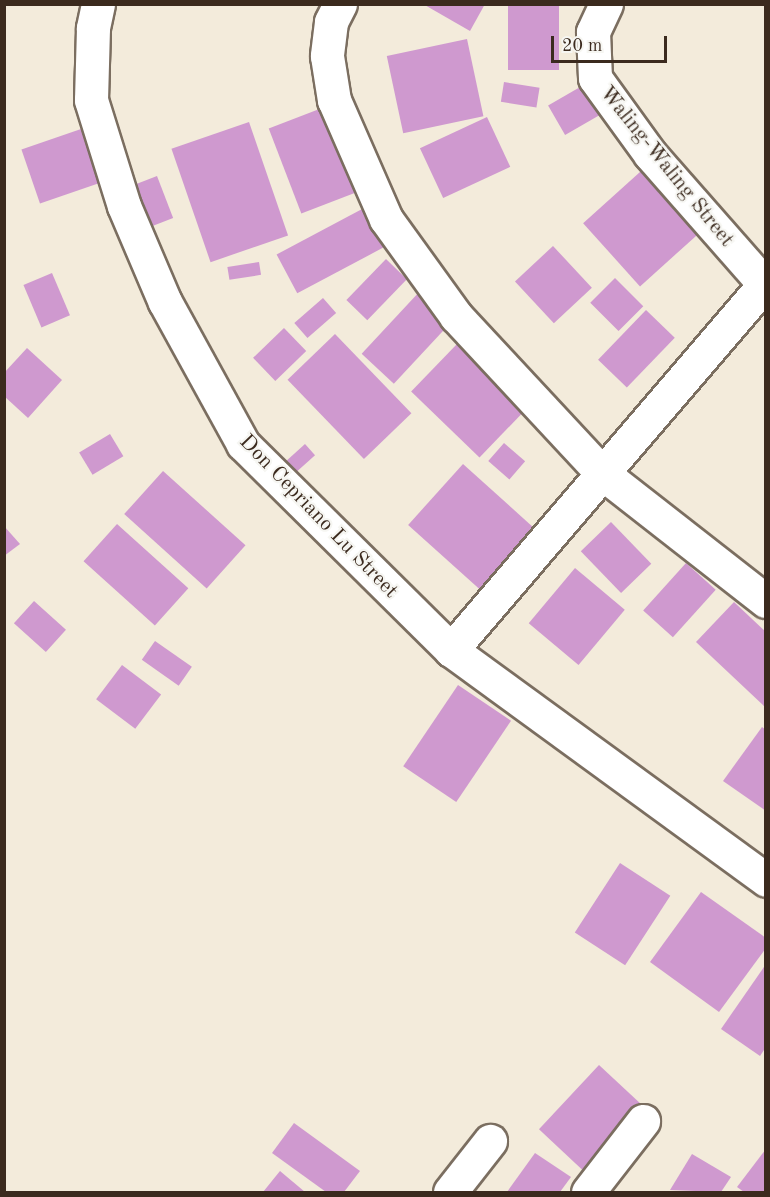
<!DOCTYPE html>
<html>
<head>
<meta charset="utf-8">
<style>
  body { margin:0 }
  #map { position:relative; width:770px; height:1197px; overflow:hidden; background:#f3ebdb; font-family:"Old Standard TT",serif }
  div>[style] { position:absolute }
  .building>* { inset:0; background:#cf99cf; transform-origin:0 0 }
  .roads { filter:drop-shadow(2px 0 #7b6e60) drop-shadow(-2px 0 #7b6e60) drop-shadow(0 2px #7b6e60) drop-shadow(0 -2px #7b6e60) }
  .minor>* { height:33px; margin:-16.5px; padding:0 16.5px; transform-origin:16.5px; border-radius:16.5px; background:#fff }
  span { translate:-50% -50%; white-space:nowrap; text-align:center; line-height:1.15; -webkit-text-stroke:4.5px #f6f6f2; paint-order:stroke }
  .street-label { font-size:21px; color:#3b2a1e }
  .frame { position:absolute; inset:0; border:6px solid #3b2a1e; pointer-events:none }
  .scale { position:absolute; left:551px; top:36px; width:116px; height:27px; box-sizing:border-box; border:3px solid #3b2a1e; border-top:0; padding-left:8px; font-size:18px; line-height:21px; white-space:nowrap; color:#3b2a1e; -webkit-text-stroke:4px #f6f6f2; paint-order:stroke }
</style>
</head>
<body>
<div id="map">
  <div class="building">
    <i style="clip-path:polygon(423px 4px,485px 4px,470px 31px)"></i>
    <i style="left:508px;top:4px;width:51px;height:66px"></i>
    <i style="left:467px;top:39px;width:79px;height:82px;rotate:78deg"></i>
    <i style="left:594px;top:79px;width:34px;height:53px;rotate:60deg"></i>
    <i style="left:504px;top:82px;width:36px;height:20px;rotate:9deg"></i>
    <i style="left:335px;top:103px;width:91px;height:71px;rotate:69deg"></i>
    <i style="left:487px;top:117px;width:55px;height:74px;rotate:65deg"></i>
    <i style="left:249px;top:122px;width:120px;height:82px;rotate:71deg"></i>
    <i style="left:81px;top:129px;width:57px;height:63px;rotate:71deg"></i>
    <i style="left:650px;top:163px;width:85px;height:90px;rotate:48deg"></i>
    <i style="left:157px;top:176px;width:45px;height:29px;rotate:69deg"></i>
    <i style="left:364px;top:208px;width:44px;height:99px;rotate:62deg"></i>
    <i style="left:553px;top:246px;width:57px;height:52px;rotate:47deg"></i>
    <i style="left:386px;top:259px;width:29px;height:57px;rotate:44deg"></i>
    <i style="left:259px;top:262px;width:13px;height:32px;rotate:81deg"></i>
    <i style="left:52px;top:273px;width:46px;height:31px;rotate:67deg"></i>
    <i style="left:615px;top:278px;width:40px;height:35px;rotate:45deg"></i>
    <i style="left:421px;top:290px;width:44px;height:87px;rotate:43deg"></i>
    <i style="left:323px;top:298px;width:20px;height:38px;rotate:49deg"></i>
    <i style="left:646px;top:310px;width:40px;height:69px;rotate:44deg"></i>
    <i style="left:284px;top:328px;width:32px;height:43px;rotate:46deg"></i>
    <i style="left:335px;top:334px;width:110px;height:66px;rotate:46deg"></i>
    <i style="left:457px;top:344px;width:95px;height:66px;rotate:44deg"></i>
    <i style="clip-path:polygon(27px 348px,62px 380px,28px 418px,4px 396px,4px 373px)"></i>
    <i style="left:110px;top:434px;width:26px;height:36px;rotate:59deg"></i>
    <i style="left:504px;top:443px;width:28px;height:24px;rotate:41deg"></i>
    <i style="left:305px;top:444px;width:15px;height:35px;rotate:48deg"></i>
    <i style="left:463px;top:464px;width:103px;height:82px;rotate:42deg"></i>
    <i style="left:163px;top:471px;width:111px;height:58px;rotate:42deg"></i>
    <i style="left:611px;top:522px;width:58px;height:42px;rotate:46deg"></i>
    <i style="left:117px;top:524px;width:96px;height:50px;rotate:42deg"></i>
    <i style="clip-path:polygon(4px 526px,20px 544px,4px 556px)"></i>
    <i style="left:686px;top:563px;width:40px;height:64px;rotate:42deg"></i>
    <i style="left:575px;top:568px;width:65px;height:72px;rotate:40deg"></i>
    <i style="left:34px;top:601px;width:43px;height:30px;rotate:42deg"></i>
    <i style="clip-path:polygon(734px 602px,766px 632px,766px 708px,696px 642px)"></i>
    <i style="left:155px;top:641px;width:45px;height:23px;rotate:35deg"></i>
    <i style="left:122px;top:665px;width:49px;height:43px;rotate:37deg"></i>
    <i style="left:458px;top:685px;width:64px;height:98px;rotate:34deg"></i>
    <i style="clip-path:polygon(762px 727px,766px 730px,766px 811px,723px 781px)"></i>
    <i style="left:620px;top:863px;width:60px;height:83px;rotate:33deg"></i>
    <i style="clip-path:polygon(701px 892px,766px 938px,766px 948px,719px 1012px,650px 962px)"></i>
    <i style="clip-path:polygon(766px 964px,766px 1047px,760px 1056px,721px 1029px)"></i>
    <i style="left:599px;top:1065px;width:65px;height:88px;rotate:43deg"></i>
    <i style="clip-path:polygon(294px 1123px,360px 1171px,344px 1192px,326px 1192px,272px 1153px)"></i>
    <i style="clip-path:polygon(766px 1149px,766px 1192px,744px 1192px,737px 1187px)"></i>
    <i style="clip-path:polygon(535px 1153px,571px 1177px,560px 1192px,507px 1192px)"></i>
    <i style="clip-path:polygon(692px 1154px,731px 1177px,721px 1192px,670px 1190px)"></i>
    <i style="clip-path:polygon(280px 1171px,305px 1192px,263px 1192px)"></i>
  </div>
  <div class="roads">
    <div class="minor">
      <i style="left:98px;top:4px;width:25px;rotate:102deg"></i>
      <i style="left:93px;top:28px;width:72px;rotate:91.6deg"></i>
      <i style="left:91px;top:100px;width:111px;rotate:72.7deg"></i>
      <i style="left:124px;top:206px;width:104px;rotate:66.9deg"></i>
      <i style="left:165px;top:302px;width:162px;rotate:61.2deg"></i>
      <i style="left:243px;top:444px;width:293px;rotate:44.7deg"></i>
      <i style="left:451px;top:650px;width:390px;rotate:36.1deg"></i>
      <i style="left:340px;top:4px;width:20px;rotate:117deg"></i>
      <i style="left:331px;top:22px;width:34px;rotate:97deg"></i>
      <i style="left:327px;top:56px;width:45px;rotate:81deg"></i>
      <i style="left:334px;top:100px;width:130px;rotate:66.4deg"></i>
      <i style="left:386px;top:219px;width:120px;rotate:54.2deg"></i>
      <i style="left:456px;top:316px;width:214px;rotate:47.1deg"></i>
      <i style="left:602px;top:473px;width:208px;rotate:38deg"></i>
      <i style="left:606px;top:4px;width:31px;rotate:115deg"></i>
      <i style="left:593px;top:32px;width:46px;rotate:87.5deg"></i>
      <i style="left:595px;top:78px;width:94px;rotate:54.1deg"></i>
      <i style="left:650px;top:154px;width:176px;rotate:48.7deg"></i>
      <i style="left:451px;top:650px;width:484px;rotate:-49.4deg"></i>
      <i style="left:450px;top:1192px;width:65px;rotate:-51.9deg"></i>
      <i style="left:588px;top:1192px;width:90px;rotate:-52.2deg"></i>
    </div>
  </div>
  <div class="street-label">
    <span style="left:666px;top:167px;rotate:51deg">Waling-Waling Street</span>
    <span style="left:318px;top:517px;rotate:46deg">Don Cepriano Lu Street</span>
  </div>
  <div class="frame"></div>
  <div class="scale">20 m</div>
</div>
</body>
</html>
